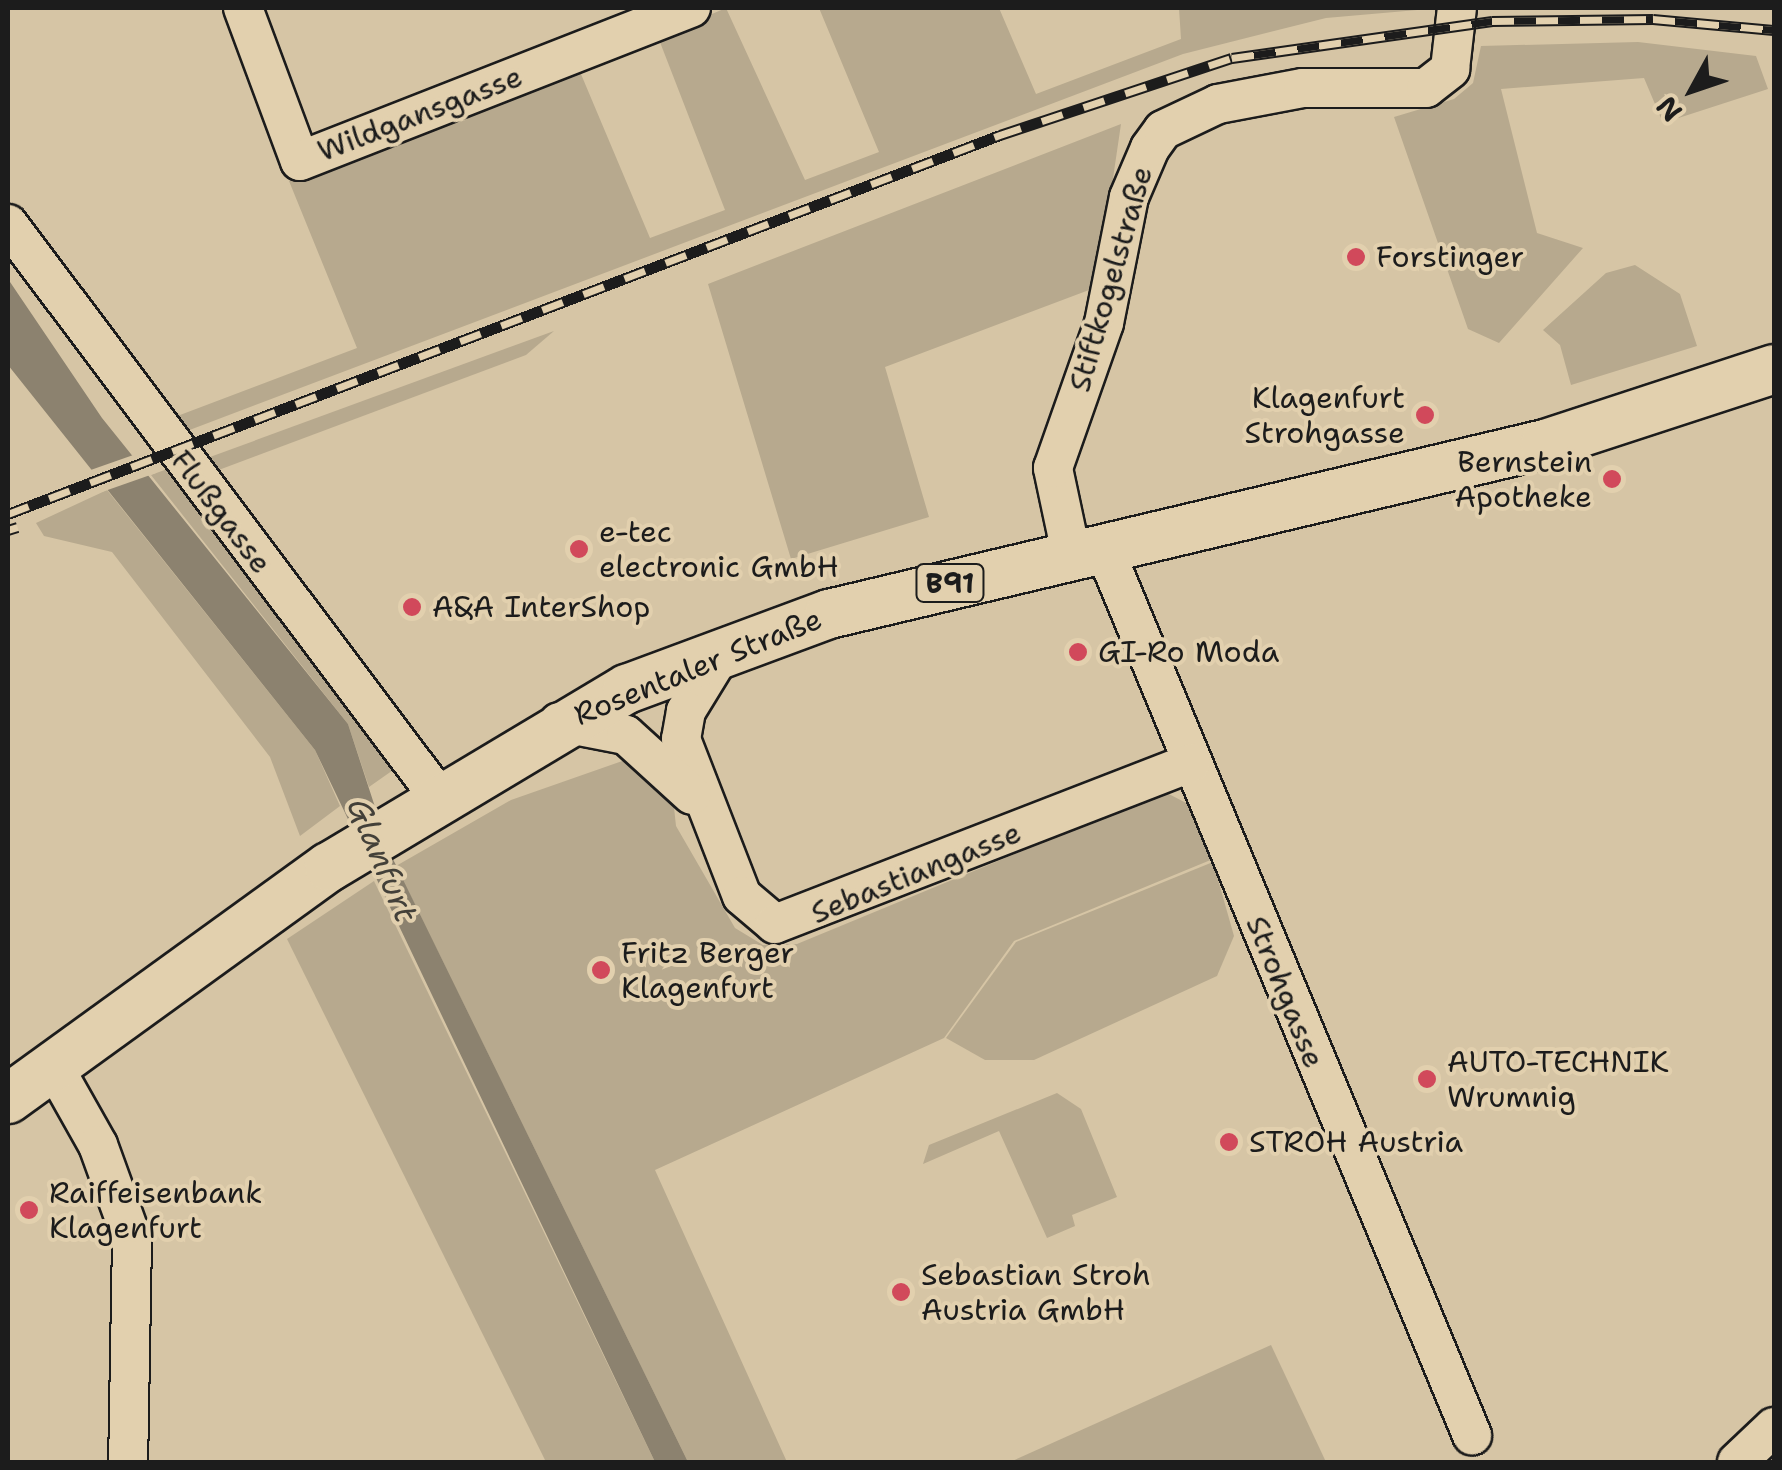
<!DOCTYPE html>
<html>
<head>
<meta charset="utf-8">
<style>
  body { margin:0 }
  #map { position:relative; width:1782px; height:1470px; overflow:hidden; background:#d6c5a5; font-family:"Shantell Sans",sans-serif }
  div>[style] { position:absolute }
  .green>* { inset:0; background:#b7a98e }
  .water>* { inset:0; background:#8c826f }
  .pier>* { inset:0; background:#d6c5a5 }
  .roads { filter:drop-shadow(2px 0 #1c1c1c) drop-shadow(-2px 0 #1c1c1c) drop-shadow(0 2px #1c1c1c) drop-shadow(0 -2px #1c1c1c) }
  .minor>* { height:38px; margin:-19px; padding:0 19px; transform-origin:19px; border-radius:19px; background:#e2d0ae }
  .major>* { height:48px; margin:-24px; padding:0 24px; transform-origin:24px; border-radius:24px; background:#e2d0ae }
  .rail>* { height:11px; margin-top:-5.5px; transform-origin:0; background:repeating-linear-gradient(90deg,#e2d0ae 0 22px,#1c1c1c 0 44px); box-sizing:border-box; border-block:2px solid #1c1c1c }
  .dots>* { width:28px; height:28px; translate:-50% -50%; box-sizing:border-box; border:5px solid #e2d0ae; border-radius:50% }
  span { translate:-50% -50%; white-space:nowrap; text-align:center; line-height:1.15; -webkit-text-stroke:8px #e2d0ae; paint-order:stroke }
  .shield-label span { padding:2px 8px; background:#e2d0ae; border:2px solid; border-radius:8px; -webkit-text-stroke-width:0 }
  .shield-label { font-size:28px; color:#1c1c1c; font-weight:700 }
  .street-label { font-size:30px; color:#1c1c1c }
  .poi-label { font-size:30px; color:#1c1c1c }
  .left { translate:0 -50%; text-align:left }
  .right { translate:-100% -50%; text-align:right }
  .water-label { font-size:32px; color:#434039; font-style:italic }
  .frame { position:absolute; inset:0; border:10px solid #1c1c1c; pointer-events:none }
  .north { position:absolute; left:1642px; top:40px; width:100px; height:100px; -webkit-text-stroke:8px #e2d0ae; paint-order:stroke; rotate:230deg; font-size:28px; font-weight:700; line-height:40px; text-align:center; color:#1c1c1c }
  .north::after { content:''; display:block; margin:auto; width:35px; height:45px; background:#1c1c1c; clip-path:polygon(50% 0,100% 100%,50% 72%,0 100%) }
</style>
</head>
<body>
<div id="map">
  <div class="green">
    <i style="clip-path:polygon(726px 8px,805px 180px,879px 152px,819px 8px,999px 8px,1036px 94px,1181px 39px,1179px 8px,1440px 8px,1326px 18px,1183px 54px,179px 434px,146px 389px,180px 415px,357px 348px,289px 181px,578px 67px,650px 238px,725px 210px,658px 37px)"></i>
    <i style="clip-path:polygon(1638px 42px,1756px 56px,1768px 89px,1663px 123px,1644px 78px,1501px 89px,1537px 233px,1583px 248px,1499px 343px,1468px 329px,1394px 117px,1454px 99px,1473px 83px,1481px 46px)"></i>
    <i style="clip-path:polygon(1121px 124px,1097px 287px,885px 367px,929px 517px,791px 559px,708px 284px)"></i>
    <i style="clip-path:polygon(1635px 265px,1680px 294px,1697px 346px,1571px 385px,1560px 345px,1543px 330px,1606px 273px)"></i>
    <i style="clip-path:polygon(554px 331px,526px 355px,208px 474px,199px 461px)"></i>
    <i style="clip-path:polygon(170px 468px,396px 768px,369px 787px,348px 724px,151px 475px)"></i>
    <i style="clip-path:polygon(107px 490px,315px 750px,340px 806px,300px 836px,270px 757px,112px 552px,44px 536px,36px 523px)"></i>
    <i style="clip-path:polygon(628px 759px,673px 798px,676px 826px,735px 928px,763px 945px,797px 944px,1165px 792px,1190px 805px,1213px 859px,1014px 941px,944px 1038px,655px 1170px,787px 1462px,688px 1462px,396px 866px,511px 800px)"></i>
    <i style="clip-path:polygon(1213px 862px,1234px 936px,1217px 976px,1034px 1060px,985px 1060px,946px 1038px,1016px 942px)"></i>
    <i style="clip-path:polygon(374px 881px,655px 1462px,546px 1462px,287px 939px)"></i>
    <i style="clip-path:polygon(1057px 1093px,1081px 1109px,1117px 1197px,1072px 1215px,1075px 1226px,1047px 1238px,999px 1131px,923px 1164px,929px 1145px)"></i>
    <i style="clip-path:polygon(1271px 1345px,1326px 1462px,1010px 1462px)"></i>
  </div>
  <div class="water">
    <i style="clip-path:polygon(8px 279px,102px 418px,348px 724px,390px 853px,688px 1462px,655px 1462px,315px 750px,8px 365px)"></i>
  </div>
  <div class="pier">
    <i style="clip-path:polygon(139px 453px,156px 473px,102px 492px,85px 472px)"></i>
  </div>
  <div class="roads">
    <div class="minor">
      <i style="left:243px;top:8px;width:163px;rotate:69.6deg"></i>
      <i style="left:300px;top:161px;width:420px;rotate:-21.4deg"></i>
      <i style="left:8px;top:224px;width:716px;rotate:53.07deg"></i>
      <i style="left:1103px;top:546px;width:963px;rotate:67.46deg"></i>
      <i style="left:1071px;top:553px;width:87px;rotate:-102deg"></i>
      <i style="left:1053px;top:468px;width:154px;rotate:-70.6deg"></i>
      <i style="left:1104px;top:323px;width:128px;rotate:-78.8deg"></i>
      <i style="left:1129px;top:197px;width:53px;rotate:-66.8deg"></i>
      <i style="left:1150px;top:148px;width:22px;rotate:-54deg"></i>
      <i style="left:1163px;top:130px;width:61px;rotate:-25.3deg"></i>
      <i style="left:1218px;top:104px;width:86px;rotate:-10.7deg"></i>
      <i style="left:1303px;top:88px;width:123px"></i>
      <i style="left:1426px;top:88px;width:31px;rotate:-38deg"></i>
      <i style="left:1450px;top:69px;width:61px;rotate:-83.5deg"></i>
      <i style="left:724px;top:649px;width:73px;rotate:121.5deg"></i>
      <i style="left:686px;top:711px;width:28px;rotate:100deg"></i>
      <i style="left:681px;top:739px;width:168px;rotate:68.8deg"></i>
      <i style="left:742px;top:896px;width:43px;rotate:40.3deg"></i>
      <i style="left:775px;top:924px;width:446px;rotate:-21.2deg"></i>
      <i style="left:559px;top:722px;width:68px;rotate:11deg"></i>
      <i style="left:626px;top:735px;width:89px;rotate:42.3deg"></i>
      <i style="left:54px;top:1067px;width:90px;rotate:60.6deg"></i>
      <i style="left:98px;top:1145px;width:100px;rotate:70.1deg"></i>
      <i style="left:132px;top:1239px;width:223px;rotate:91deg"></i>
      <i style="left:1737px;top:1462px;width:51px;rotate:-43.4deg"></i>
    </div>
    <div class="major">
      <i style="left:8px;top:1099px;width:396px;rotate:-35.9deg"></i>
      <i style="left:329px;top:867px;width:347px;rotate:-30.9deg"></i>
      <i style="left:627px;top:689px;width:215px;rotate:-20.4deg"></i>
      <i style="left:829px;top:614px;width:736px;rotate:-13.36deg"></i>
      <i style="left:1545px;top:444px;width:241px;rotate:-18.1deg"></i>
    </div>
  </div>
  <div class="rail">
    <i style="left:8px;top:514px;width:1062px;rotate:-20.91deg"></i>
    <i style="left:1000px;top:135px;width:244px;rotate:-18.4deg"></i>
    <i style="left:1232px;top:58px;width:263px;rotate:-8.1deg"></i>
    <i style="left:1492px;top:21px;width:161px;rotate:-0.7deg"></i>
    <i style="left:1653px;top:19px;width:121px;rotate:5.2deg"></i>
    <i style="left:8px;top:530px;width:10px;rotate:-17deg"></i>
  </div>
  <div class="dots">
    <i style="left:1356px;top:257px;background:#d1495b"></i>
    <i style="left:1425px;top:415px;background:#d1495b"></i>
    <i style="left:1612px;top:479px;background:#d1495b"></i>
    <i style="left:579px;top:549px;background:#d1495b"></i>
    <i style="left:412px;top:607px;background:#d1495b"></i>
    <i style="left:1078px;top:652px;background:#d1495b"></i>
    <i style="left:601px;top:970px;background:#d1495b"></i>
    <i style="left:1427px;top:1079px;background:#d1495b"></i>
    <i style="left:1229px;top:1142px;background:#d1495b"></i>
    <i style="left:29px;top:1210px;background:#d1495b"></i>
    <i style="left:901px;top:1292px;background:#d1495b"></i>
  </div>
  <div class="shield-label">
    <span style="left:950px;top:583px">B91</span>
  </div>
  <div class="street-label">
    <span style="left:420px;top:114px;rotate:-21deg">Wildgansgasse</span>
    <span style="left:1111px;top:279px;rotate:-74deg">Stiftkogelstraße</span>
    <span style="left:221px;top:512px;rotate:53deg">Flußgasse</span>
    <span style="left:698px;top:667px;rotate:-22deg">Rosentaler Straße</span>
    <span style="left:916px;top:873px;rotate:-22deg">Sebastiangasse</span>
    <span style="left:1285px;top:992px;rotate:68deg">Strohgasse</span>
  </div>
  <div class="poi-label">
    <span class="left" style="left:1376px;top:257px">Forstinger</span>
    <span class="right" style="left:1405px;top:415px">Klagenfurt<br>Strohgasse</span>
    <span class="right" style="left:1592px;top:479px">Bernstein<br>Apotheke</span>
    <span class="left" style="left:599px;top:549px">e-tec<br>electronic GmbH</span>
    <span class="left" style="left:432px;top:607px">A&amp;A InterShop</span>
    <span class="left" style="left:1098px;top:652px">GI-Ro Moda</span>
    <span class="left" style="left:621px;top:970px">Fritz Berger<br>Klagenfurt</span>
    <span class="left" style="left:1447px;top:1079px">AUTO-TECHNIK<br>Wrumnig</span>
    <span class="left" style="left:1249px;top:1142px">STROH Austria</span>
    <span class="left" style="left:49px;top:1210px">Raiffeisenbank<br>Klagenfurt</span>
    <span class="left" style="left:921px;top:1292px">Sebastian Stroh<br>Austria GmbH</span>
  </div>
  <div class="water-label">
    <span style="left:382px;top:860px;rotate:67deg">Glanfurt</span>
  </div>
  <div class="frame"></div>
  <div class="north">N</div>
</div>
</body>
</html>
